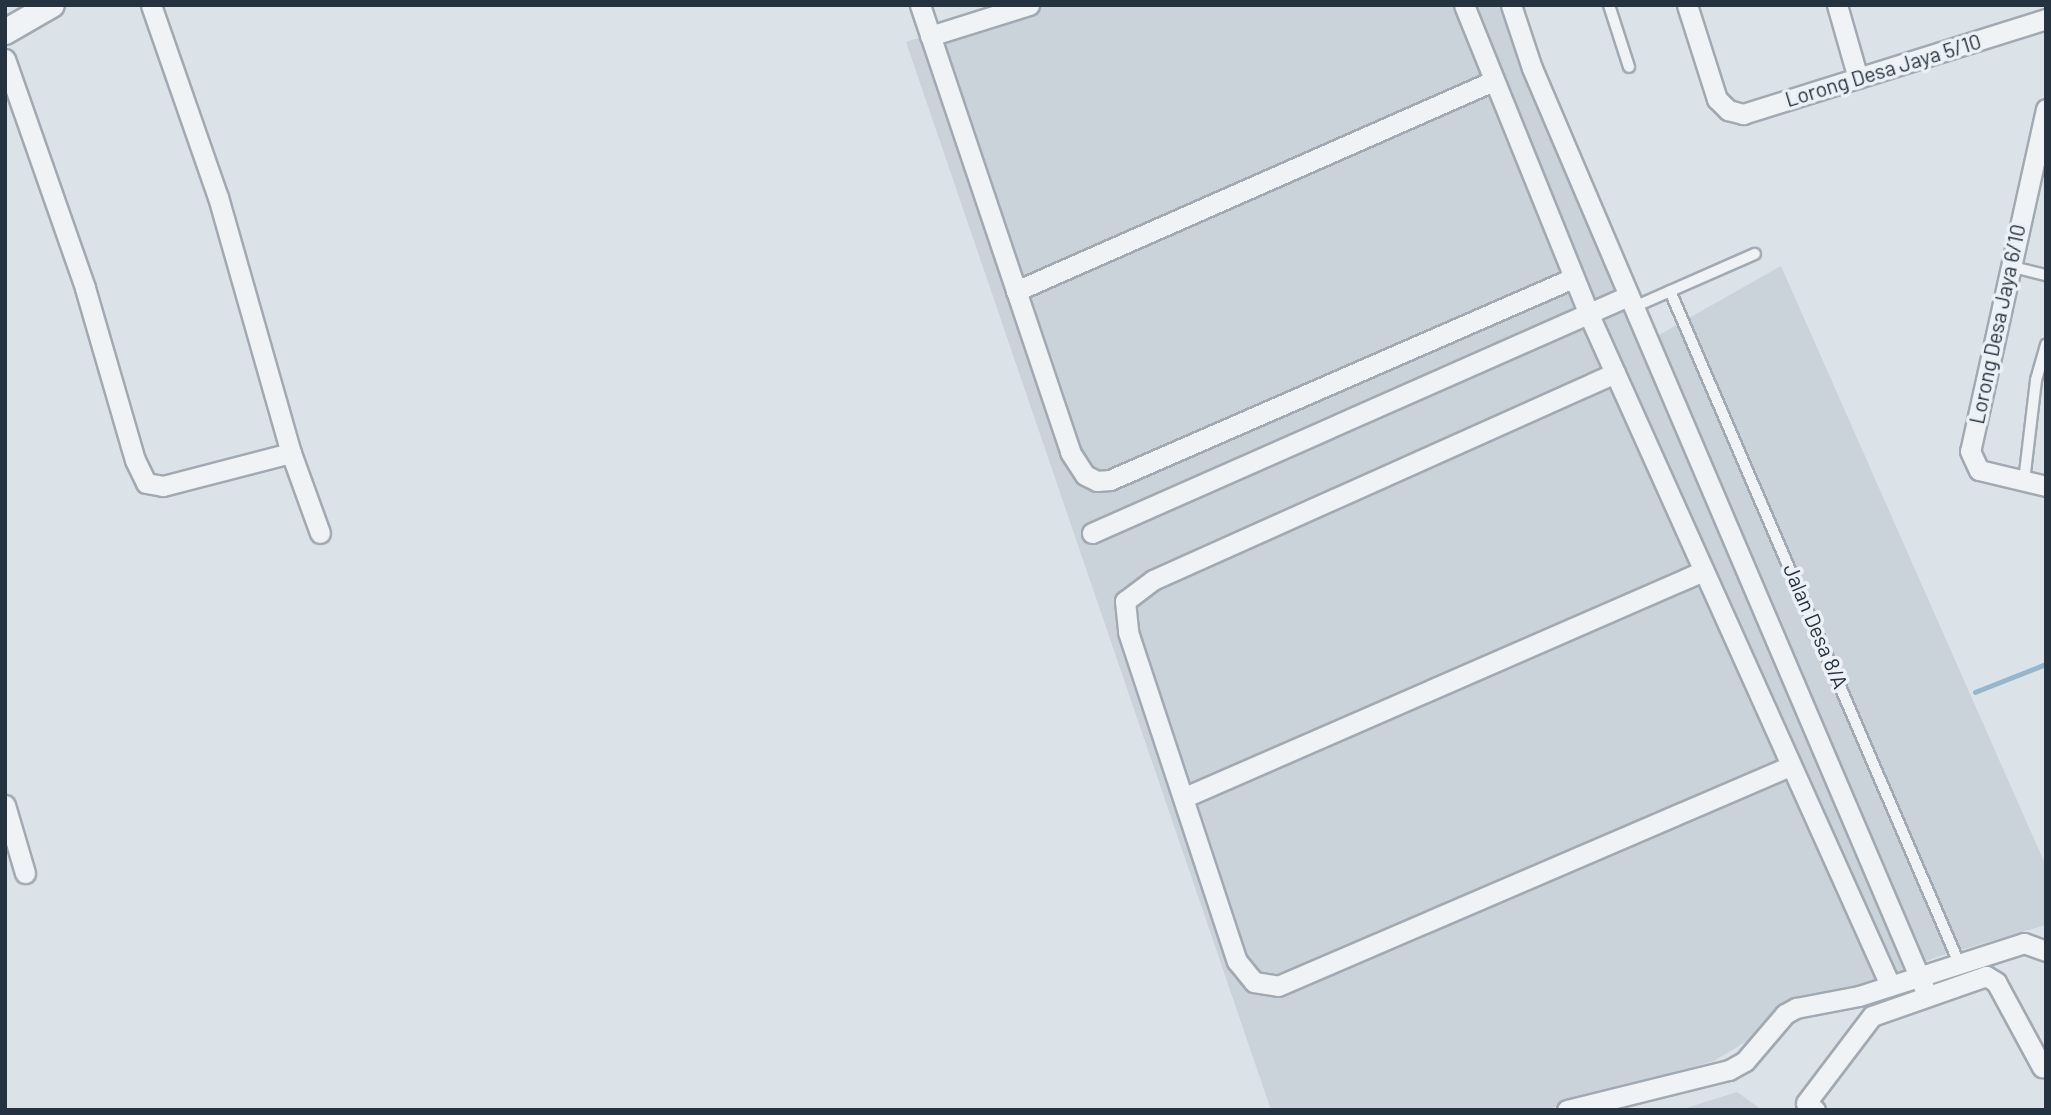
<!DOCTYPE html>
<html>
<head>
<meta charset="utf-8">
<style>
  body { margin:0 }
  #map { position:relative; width:2051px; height:1115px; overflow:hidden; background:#dce3e8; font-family:Barlow,sans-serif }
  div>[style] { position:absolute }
  .built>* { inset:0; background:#cad2da }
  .stream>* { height:4.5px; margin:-2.25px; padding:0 2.25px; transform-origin:2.25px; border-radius:2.25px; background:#94b7cb }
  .roads { filter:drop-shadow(2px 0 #a1aab2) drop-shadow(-2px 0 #a1aab2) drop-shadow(0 2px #a1aab2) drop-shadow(0 -2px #a1aab2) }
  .service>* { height:10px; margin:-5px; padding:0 5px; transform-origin:5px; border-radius:5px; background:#eff3f6 }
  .minor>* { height:19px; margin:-9.5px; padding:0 9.5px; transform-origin:9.5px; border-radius:9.5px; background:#eff3f6 }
  .tertiary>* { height:24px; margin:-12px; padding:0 12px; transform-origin:12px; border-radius:12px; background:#eff3f6 }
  span { translate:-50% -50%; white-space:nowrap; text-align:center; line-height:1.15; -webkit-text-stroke:7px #ecf1f5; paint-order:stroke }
  .street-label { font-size:21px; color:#25323f }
  .frame { position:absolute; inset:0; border:7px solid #25323f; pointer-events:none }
</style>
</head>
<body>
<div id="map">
  <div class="built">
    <i style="clip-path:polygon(1022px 5px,1504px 5px,1643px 344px,1781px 266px,2046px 866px,2046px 925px,1937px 957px,1853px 990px,1787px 1001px,1752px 1038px,1714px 1061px,1544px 1110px,1271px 1110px,906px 42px)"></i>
    <i style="clip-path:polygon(1737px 1092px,1762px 1110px,1680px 1110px)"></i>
  </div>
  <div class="stream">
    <i style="left:1975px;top:692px;width:76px;rotate:-21.5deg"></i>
  </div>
  <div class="roads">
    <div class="service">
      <i style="left:1609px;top:5px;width:65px;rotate:72.1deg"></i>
      <i style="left:2009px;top:266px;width:38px;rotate:14deg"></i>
      <i style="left:1670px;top:291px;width:732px;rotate:66.73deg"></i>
      <i style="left:1634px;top:307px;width:132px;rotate:-23.7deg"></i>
      <i style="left:2024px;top:481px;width:102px;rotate:-83.2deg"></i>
      <i style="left:2036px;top:380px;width:37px;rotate:-74deg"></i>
    </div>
    <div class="minor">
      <i style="left:151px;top:5px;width:203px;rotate:70.8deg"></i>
      <i style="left:218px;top:197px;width:266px;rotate:74.1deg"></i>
      <i style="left:291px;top:453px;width:85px;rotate:70.1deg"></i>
      <i style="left:920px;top:5px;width:471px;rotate:71.4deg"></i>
      <i style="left:1070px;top:452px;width:27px;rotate:57deg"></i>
      <i style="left:1085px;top:475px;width:13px;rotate:27deg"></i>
      <i style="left:1097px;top:481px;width:13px;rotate:-4deg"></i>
      <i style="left:1110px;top:480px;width:505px;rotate:-23.57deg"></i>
      <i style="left:1464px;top:5px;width:334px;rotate:68deg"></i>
      <i style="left:1589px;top:315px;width:735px;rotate:65.81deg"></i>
      <i style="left:1511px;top:5px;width:66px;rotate:71.6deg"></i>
      <i style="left:1532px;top:68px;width:1008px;rotate:66.92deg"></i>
      <i style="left:1687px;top:5px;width:99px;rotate:72.3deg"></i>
      <i style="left:1717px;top:99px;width:16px;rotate:45deg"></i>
      <i style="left:1728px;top:110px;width:16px;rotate:15deg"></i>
      <i style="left:1743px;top:114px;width:318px;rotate:-17.4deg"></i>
      <i style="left:1837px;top:5px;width:76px;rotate:74deg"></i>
      <i style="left:930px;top:36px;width:104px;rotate:-17.4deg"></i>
      <i style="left:5px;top:59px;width:243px;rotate:70.7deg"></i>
      <i style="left:85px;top:288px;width:179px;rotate:73.8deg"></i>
      <i style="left:135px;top:460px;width:25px;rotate:64deg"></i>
      <i style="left:146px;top:483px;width:17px;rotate:10deg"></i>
      <i style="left:163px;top:486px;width:132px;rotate:-14.5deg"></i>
      <i style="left:2046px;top:109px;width:350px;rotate:102.5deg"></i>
      <i style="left:1970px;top:451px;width:21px;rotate:65deg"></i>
      <i style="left:1979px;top:470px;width:69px;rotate:13.4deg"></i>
      <i style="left:1016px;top:291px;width:521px;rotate:-23.76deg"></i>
      <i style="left:1615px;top:373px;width:506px;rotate:155.87deg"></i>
      <i style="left:1153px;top:580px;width:35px;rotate:143deg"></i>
      <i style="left:1125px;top:601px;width:31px;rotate:84deg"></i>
      <i style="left:1128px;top:632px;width:347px;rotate:71.7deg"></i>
      <i style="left:1237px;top:961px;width:27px;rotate:51deg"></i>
      <i style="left:1254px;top:982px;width:24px;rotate:9deg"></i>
      <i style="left:1278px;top:986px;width:557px;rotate:-23.25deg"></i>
      <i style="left:1092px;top:533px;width:586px;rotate:-23.85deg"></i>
      <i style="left:1185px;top:797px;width:563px;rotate:-23.56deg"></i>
      <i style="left:5px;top:805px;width:71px;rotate:73.6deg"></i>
      <i style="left:1567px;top:1110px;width:167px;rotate:-13.9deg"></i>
      <i style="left:1729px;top:1070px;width:18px;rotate:-29deg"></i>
      <i style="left:1745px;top:1061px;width:62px;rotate:-49.6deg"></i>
      <i style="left:1785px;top:1014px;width:13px;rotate:-29deg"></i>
      <i style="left:1796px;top:1008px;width:64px;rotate:-10.8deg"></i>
      <i style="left:1859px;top:996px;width:173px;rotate:-17.8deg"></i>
      <i style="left:2024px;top:943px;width:23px;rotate:20deg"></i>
      <i style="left:1815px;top:1110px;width:11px;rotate:-142deg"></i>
      <i style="left:1806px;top:1103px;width:109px;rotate:-52.8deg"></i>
      <i style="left:1872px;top:1016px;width:121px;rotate:-19.3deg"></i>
      <i style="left:1986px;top:976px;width:12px;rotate:31deg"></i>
      <i style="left:1996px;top:982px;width:97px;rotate:61.6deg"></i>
    </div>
    <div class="tertiary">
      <i style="left:5px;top:32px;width:54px;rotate:-29.9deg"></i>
    </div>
  </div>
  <div class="street-label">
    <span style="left:1883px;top:70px;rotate:-17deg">Lorong Desa Jaya 5/10</span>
    <span style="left:1997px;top:324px;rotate:-78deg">Lorong Desa Jaya 6/10</span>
    <span style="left:1816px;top:626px;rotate:67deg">Jalan Desa 8/A</span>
  </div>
  <div class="frame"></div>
</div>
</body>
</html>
